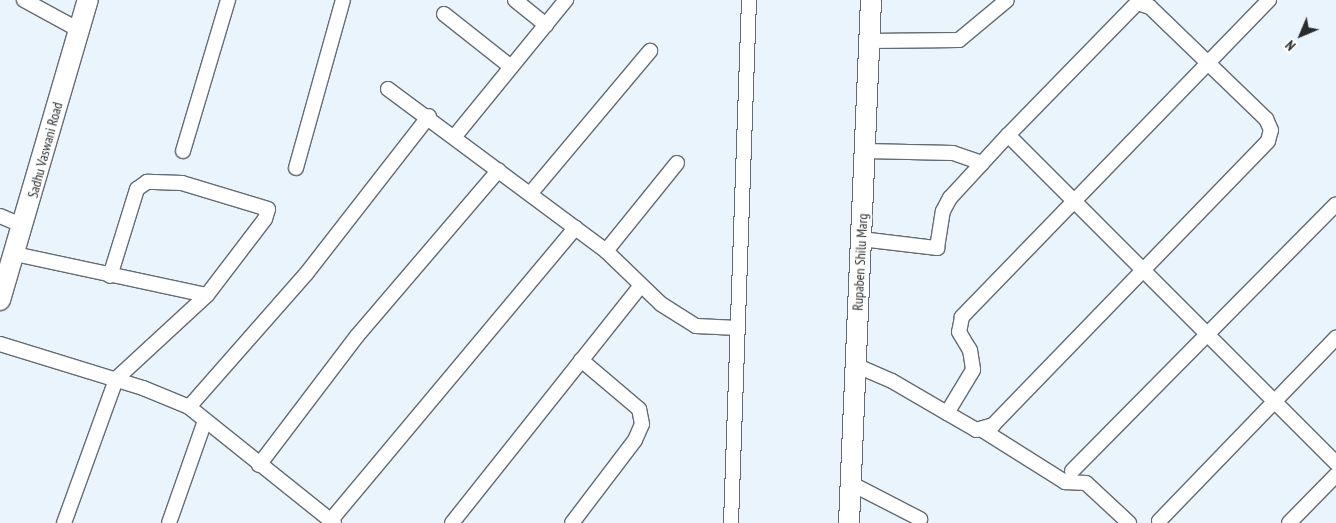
<!DOCTYPE html>
<html>
<head>
<meta charset="utf-8">
<style>
  body { margin:0 }
  #map { position:relative; width:1336px; height:523px; overflow:hidden; background:#eaf4fc; font-family:"PT Sans Narrow",sans-serif }
  div>[style] { position:absolute }
  .roads { filter:drop-shadow(1px 0 #646c73) drop-shadow(-1px 0 #646c73) drop-shadow(0 1px #646c73) drop-shadow(0 -1px #646c73) }
  .street>* { height:14px; margin:-7px; padding:0 7px; transform-origin:7px; border-radius:7px; background:#fff }
  .secondary>* { height:20px; margin:-10px; padding:0 10px; transform-origin:10px; border-radius:10px; background:#fff }
  span { translate:-50% -50%; white-space:nowrap; text-align:center; line-height:1.15; -webkit-text-stroke:4px #fff; paint-order:stroke }
  .street-label { font-size:14px; color:#282c2e }
  .north { position:absolute; left:1276px; top:10px; width:50px; height:50px; -webkit-text-stroke:4px #fff; paint-order:stroke; rotate:225deg; font-size:14px; font-weight:700; line-height:20px; text-align:center; color:#282c2e }
  .north::after { content:''; display:block; margin:auto; width:18px; height:22px; background:#282c2e; clip-path:polygon(50% 0,100% 100%,50% 72%,0 100%) }
</style>
</head>
<body>
<div id="map">
  <div class="roads">
    <div class="street">
      <i style="left:24px;top:0;width:63px;rotate:28.6deg"></i>
      <i style="left:515px;top:0;width:40px;rotate:39deg"></i>
      <i style="left:1269px;top:0;width:88px;rotate:134.1deg"></i>
      <i style="left:1208px;top:63px;width:81px;rotate:-136deg"></i>
      <i style="left:1150px;top:7px;width:14px;rotate:-163deg"></i>
      <i style="left:1137px;top:3px;width:185px;rotate:134.3deg"></i>
      <i style="left:1008px;top:135px;width:464px;rotate:45deg"></i>
      <i style="left:444px;top:14px;width:85px;rotate:38.3deg"></i>
      <i style="left:869px;top:41px;width:90px;rotate:-0.6deg"></i>
      <i style="left:959px;top:40px;width:62px;rotate:-39.8deg"></i>
      <i style="left:388px;top:89px;width:272px;rotate:36.6deg"></i>
      <i style="left:606px;top:251px;width:76px;rotate:43.9deg"></i>
      <i style="left:661px;top:304px;width:41px;rotate:32.2deg"></i>
      <i style="left:696px;top:326px;width:42px;rotate:2.7deg"></i>
      <i style="left:455px;top:136px;width:176px;rotate:-50.8deg"></i>
      <i style="left:183px;top:151px;width:158px;rotate:-73.4deg"></i>
      <i style="left:865px;top:151px;width:88px;rotate:1.3deg"></i>
      <i style="left:953px;top:153px;width:31px;rotate:19deg"></i>
      <i style="left:296px;top:168px;width:174px;rotate:-74.4deg"></i>
      <i style="left:530px;top:194px;width:187px;rotate:-50deg"></i>
      <i style="left:0;top:216px;width:26px;rotate:23deg"></i>
      <i style="left:861px;top:239px;width:77px;rotate:6.8deg"></i>
      <i style="left:937px;top:248px;width:37px;rotate:-81deg"></i>
      <i style="left:943px;top:211px;width:15px;rotate:-62deg"></i>
      <i style="left:950px;top:198px;width:86px;rotate:-47.4deg"></i>
      <i style="left:606px;top:251px;width:113px;rotate:-51.1deg"></i>
      <i style="left:15px;top:254px;width:196px;rotate:12.1deg"></i>
      <i style="left:0;top:344px;width:150px;rotate:17.1deg"></i>
      <i style="left:143px;top:388px;width:50px;rotate:22.4deg"></i>
      <i style="left:189px;top:407px;width:186px;rotate:38.7deg"></i>
      <i style="left:855px;top:365px;width:40px;rotate:23.4deg"></i>
      <i style="left:892px;top:381px;width:64px;rotate:30.2deg"></i>
      <i style="left:947px;top:413px;width:34px;rotate:30deg"></i>
      <i style="left:976px;top:430px;width:18px;rotate:-16deg"></i>
      <i style="left:993px;top:425px;width:395px;rotate:-45.9deg"></i>
      <i style="left:1268px;top:141px;width:11px;rotate:-75deg"></i>
      <i style="left:1271px;top:130px;width:12px;rotate:-114deg"></i>
      <i style="left:1266px;top:119px;width:81px;rotate:-136deg"></i>
      <i style="left:1208px;top:63px;width:354px;rotate:134.1deg"></i>
      <i style="left:962px;top:317px;width:15px;rotate:101deg"></i>
      <i style="left:959px;top:332px;width:21px;rotate:59deg"></i>
      <i style="left:970px;top:350px;width:20px;rotate:81deg"></i>
      <i style="left:973px;top:370px;width:50px;rotate:121.2deg"></i>
      <i style="left:189px;top:407px;width:177px;rotate:-48.7deg"></i>
      <i style="left:306px;top:274px;width:200px;rotate:-52.1deg"></i>
      <i style="left:984px;top:431px;width:96px;rotate:32.2deg"></i>
      <i style="left:1065px;top:482px;width:21px;rotate:3deg"></i>
      <i style="left:1086px;top:483px;width:59px;rotate:42.9deg"></i>
      <i style="left:259px;top:465px;width:162px;rotate:-52.8deg"></i>
      <i style="left:357px;top:336px;width:218px;rotate:-49.5deg"></i>
      <i style="left:1072px;top:471px;width:375px;rotate:-45.3deg"></i>
      <i style="left:850px;top:483px;width:79px;rotate:27.2deg"></i>
      <i style="left:331px;top:520px;width:381px;rotate:-50.1deg"></i>
      <i style="left:1159px;top:521px;width:255px;rotate:-46deg"></i>
      <i style="left:64px;top:523px;width:153px;rotate:-70.1deg"></i>
      <i style="left:116px;top:379px;width:124px;rotate:-42.7deg"></i>
      <i style="left:207px;top:295px;width:96px;rotate:-52.7deg"></i>
      <i style="left:265px;top:219px;width:10px;rotate:-73deg"></i>
      <i style="left:268px;top:209px;width:90px;rotate:-163.2deg"></i>
      <i style="left:182px;top:183px;width:35px;rotate:-178deg"></i>
      <i style="left:147px;top:182px;width:12px;rotate:145deg"></i>
      <i style="left:137px;top:189px;width:91px;rotate:107.2deg"></i>
      <i style="left:169px;top:523px;width:108px;rotate:-70.6deg"></i>
      <i style="left:452px;top:523px;width:302px;rotate:-51.5deg"></i>
      <i style="left:572px;top:523px;width:104px;rotate:-52.8deg"></i>
      <i style="left:635px;top:440px;width:17px;rotate:-66deg"></i>
      <i style="left:642px;top:424px;width:15px;rotate:-101deg"></i>
      <i style="left:639px;top:409px;width:76px;rotate:-139.8deg"></i>
      <i style="left:731px;top:523px;width:523px;rotate:-88.03deg"></i>
      <i style="left:1289px;top:523px;width:67px;rotate:-45.6deg"></i>
    </div>
    <div class="secondary">
      <i style="left:0;top:300px;width:313px;rotate:-73.7deg"></i>
      <i style="left:849px;top:523px;width:523px;rotate:-87.59deg"></i>
    </div>
  </div>
  <div class="street-label">
    <span style="left:45px;top:150px;rotate:-75deg">Sadhu Vaswani Road</span>
    <span style="left:860px;top:262px;rotate:-87deg">Rupaben Shilu Marg</span>
  </div>
  <div class="north">N</div>
</div>
</body>
</html>
